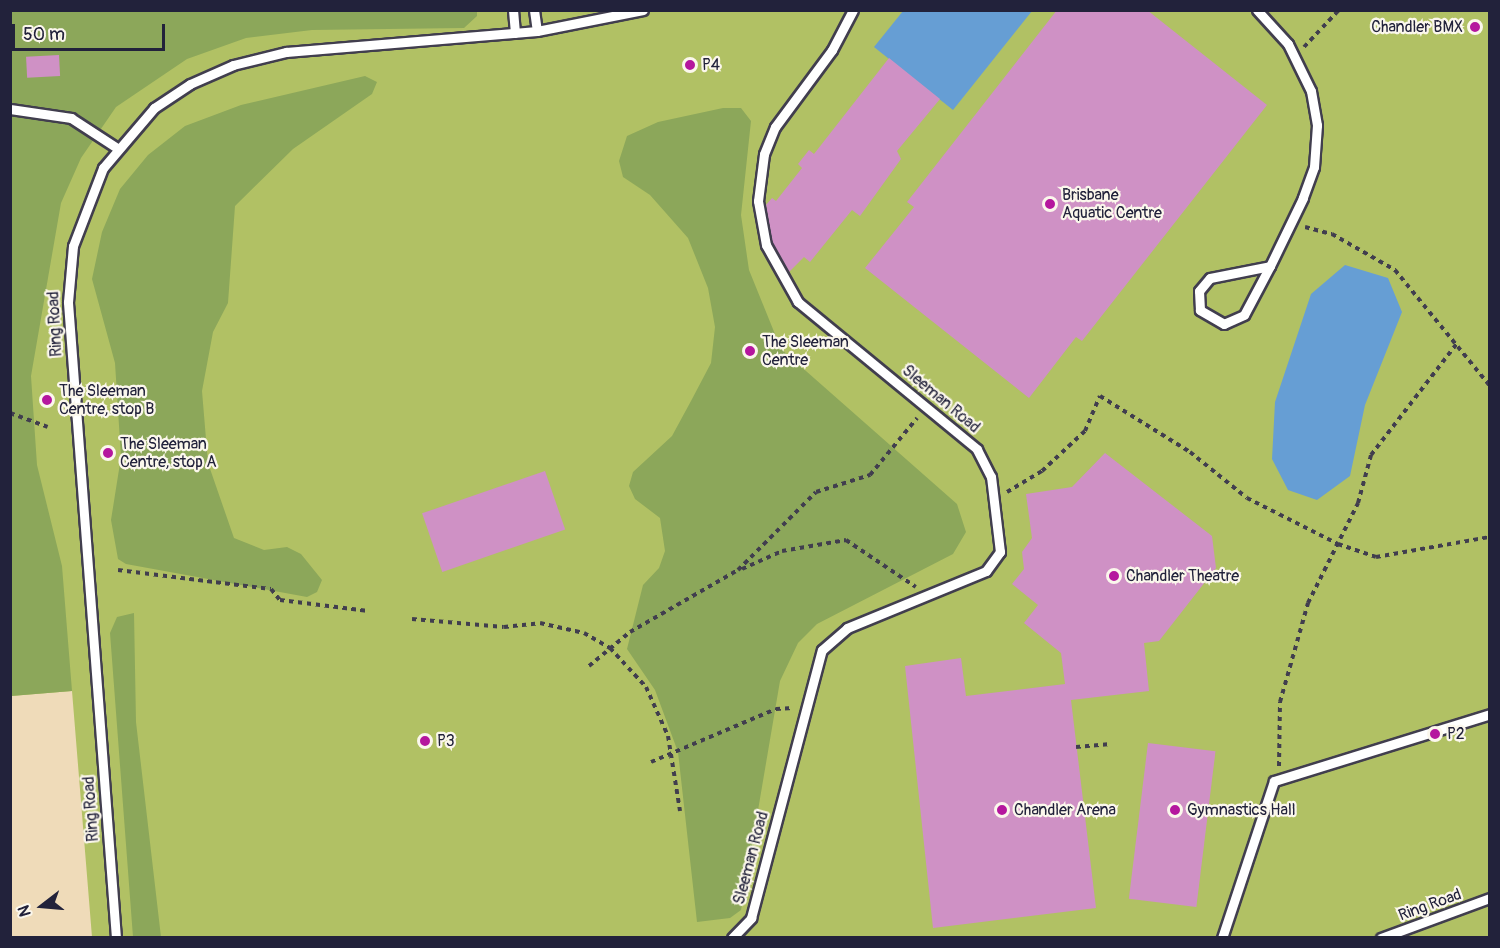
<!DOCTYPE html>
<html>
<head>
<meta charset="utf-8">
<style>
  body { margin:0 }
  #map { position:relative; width:1500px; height:948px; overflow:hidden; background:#efdbb9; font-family:Pangolin,sans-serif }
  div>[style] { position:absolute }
  .green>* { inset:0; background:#b1c164 }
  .forest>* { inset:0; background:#8ca75a }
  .water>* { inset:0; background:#669ed4 }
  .building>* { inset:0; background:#cf91c5; transform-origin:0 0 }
  .path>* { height:4px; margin-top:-2px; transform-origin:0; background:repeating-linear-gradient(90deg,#413e4e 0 4.5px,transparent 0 9px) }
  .roads { filter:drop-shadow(2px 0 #413e4e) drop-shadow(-2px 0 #413e4e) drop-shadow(0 2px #413e4e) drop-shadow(0 -2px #413e4e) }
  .service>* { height:9px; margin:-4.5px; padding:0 4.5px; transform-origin:4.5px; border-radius:4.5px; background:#fff }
  .dots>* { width:16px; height:16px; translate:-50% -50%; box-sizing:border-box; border:3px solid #fbf7ec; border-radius:50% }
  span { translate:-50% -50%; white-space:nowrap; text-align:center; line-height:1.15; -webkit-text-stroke:4.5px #fbf7ec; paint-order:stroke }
  .poi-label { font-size:16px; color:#22223b }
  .right { translate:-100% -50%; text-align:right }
  .left { translate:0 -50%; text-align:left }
  .street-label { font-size:16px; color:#22223b }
  .frame { position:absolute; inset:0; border:12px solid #22223b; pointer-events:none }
  .north { position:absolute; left:12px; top:876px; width:60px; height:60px; -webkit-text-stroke:4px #fbf7ec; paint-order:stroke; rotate:254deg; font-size:16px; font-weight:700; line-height:24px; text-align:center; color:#22223b }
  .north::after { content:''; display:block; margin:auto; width:21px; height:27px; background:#22223b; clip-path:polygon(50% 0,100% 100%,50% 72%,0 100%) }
  .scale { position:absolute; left:12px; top:24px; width:153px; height:27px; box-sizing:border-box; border:3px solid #22223b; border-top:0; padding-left:8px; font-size:18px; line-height:21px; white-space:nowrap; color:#22223b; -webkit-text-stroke:4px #fbf7ec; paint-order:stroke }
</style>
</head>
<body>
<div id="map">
  <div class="green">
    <i style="clip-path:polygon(11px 11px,1489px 11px,1489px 937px,92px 937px,72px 691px,11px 696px)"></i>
  </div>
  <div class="forest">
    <i style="clip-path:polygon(11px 11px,477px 11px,477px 16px,464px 28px,312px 30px,246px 38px,187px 59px,116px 107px,81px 158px,61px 203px,31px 376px,37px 465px,62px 566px,72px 691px,11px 696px)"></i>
    <i style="clip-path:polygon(365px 76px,377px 82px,372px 94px,293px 149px,235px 206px,228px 303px,213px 332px,202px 391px,208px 463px,234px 538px,264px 550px,287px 547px,301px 554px,322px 580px,317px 592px,307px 597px,126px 564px,118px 559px,111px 520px,121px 457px,115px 363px,92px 279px,102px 232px,120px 189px,148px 155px,185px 126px,241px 105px)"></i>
    <i style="clip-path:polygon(723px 108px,741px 108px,751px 121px,741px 215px,749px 270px,781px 349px,957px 504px,966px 532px,953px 554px,817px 624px,798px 643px,780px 681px,741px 910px,730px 918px,697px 922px,678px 752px,655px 690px,627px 649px,643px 585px,659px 568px,665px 551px,660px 518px,635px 499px,629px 486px,633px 472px,672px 436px,691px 401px,711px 363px,715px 327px,708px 288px,688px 238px,650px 195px,623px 177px,619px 161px,627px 136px,658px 122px)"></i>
    <i style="clip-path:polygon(134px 613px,136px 722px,161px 937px,133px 937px,110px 633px,117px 617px)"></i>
  </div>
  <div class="water">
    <i style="clip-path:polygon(903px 11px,1032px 11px,953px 110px,874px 47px)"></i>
    <i style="clip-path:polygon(1345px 265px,1388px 278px,1402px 312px,1365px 405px,1350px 476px,1317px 500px,1288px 490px,1272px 459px,1275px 402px,1311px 294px)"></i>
  </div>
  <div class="building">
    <i style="clip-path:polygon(1057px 10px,1147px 10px,1267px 105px,1082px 341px,1076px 337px,1029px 398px,865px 268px,914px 207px,907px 202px)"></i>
    <i style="left:59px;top:55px;width:21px;height:33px;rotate:87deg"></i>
    <i style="clip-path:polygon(889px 58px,940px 99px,897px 151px,901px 159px,860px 216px,852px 210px,810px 262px,804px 257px,789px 272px,772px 243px,766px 205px,772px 198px,776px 201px,802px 168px,798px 164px,809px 150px,814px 154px)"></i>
    <i style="clip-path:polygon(1105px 453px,1212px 536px,1216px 568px,1159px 641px,1144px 643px,1149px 691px,1071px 700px,1096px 908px,933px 928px,905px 666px,961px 658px,966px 696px,1065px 684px,1061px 653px,1024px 623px,1038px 605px,1012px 584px,1024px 569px,1022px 552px,1032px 538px,1026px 494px,1072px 487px)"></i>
    <i style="left:545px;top:471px;width:62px;height:130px;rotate:71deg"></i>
    <i style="left:1148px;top:743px;width:68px;height:157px;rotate:7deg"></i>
  </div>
  <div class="path">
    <i style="left:1304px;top:47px;width:51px;rotate:-46.6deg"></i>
    <i style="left:1305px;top:227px;width:28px;rotate:15deg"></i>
    <i style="left:1332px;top:234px;width:73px;rotate:29.7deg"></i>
    <i style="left:1395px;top:270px;width:150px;rotate:50.7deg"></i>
    <i style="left:10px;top:413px;width:40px;rotate:20.2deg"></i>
    <i style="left:1007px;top:492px;width:41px;rotate:-31deg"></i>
    <i style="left:1042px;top:471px;width:59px;rotate:-42.9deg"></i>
    <i style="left:1085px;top:431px;width:38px;rotate:-67deg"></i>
    <i style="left:1100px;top:396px;width:106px;rotate:31.9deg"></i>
    <i style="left:1190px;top:452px;width:73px;rotate:38.9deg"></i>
    <i style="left:1247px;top:498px;width:102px;rotate:26.8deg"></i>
    <i style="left:1338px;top:544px;width:40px;rotate:18.9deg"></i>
    <i style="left:1376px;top:557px;width:116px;rotate:-10deg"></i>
    <i style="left:742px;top:569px;width:44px;rotate:-24.2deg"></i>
    <i style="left:782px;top:551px;width:65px;rotate:-9.8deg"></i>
    <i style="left:846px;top:540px;width:84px;rotate:33.9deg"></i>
    <i style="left:118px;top:570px;width:154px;rotate:7.1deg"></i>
    <i style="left:271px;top:589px;width:14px;rotate:51deg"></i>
    <i style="left:280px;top:600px;width:89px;rotate:7.1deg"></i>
    <i style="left:412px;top:619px;width:92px;rotate:5deg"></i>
    <i style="left:504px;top:627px;width:36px;rotate:-6deg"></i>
    <i style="left:540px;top:623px;width:45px;rotate:12.8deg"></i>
    <i style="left:584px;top:633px;width:30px;rotate:30deg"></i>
    <i style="left:610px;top:648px;width:53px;rotate:47.3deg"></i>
    <i style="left:646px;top:687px;width:54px;rotate:65.8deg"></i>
    <i style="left:668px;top:736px;width:76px;rotate:80.9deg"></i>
    <i style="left:589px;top:666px;width:53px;rotate:-39.7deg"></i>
    <i style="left:630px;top:632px;width:125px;rotate:-29.9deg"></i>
    <i style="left:738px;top:570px;width:110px;rotate:-45deg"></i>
    <i style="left:816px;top:492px;width:57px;rotate:-17.5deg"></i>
    <i style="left:870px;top:475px;width:74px;rotate:-50.5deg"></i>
    <i style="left:1076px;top:747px;width:32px;rotate:-5deg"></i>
    <i style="left:651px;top:762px;width:136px;rotate:-23deg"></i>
    <i style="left:776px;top:709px;width:17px;rotate:-3deg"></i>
    <i style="left:1279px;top:766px;width:64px;rotate:-89.1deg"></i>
    <i style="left:1280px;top:702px;width:103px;rotate:-74.2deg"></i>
    <i style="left:1308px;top:603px;width:112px;rotate:-63.4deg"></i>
    <i style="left:1358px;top:503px;width:50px;rotate:-74.8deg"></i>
    <i style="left:1371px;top:455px;width:143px;rotate:-52.4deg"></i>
  </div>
  <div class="roads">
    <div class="service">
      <i style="left:513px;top:10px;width:23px;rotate:85deg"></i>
      <i style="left:534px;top:10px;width:21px;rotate:82deg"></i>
      <i style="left:1257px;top:10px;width:46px;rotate:47.6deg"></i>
      <i style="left:1288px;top:44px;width:52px;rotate:63.9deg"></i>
      <i style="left:1311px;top:91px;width:35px;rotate:80deg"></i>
      <i style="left:1317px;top:125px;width:42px;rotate:94.1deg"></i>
      <i style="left:1314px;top:167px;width:33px;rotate:110deg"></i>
      <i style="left:1303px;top:198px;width:76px;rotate:115.9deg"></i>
      <i style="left:1270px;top:266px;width:55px;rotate:118deg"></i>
      <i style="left:1244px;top:315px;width:22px;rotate:156deg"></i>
      <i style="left:1224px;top:324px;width:28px;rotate:-150deg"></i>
      <i style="left:1200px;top:310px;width:19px;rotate:-93deg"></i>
      <i style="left:1199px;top:291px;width:17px;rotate:-50deg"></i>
      <i style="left:1210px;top:278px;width:61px;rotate:-11.3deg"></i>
      <i style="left:10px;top:109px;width:62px;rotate:8.4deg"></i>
      <i style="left:71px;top:118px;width:55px;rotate:33.1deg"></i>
      <i style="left:116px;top:938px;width:638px;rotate:-94.32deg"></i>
      <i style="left:68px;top:302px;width:56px;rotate:-84.9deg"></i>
      <i style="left:73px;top:246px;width:84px;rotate:-69deg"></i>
      <i style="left:103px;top:168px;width:79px;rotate:-49.6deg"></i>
      <i style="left:154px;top:108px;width:43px;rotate:-33.7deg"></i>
      <i style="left:190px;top:84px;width:47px;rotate:-23.8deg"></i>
      <i style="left:233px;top:65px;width:55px;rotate:-13.8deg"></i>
      <i style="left:286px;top:52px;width:252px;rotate:-4.8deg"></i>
      <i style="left:537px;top:31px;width:108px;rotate:-11.2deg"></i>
      <i style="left:732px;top:938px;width:28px;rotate:-46deg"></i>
      <i style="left:751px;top:918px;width:277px;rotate:-75.2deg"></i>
      <i style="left:822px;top:650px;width:33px;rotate:-41deg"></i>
      <i style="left:847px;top:628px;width:150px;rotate:-22.3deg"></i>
      <i style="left:986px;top:571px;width:24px;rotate:-54deg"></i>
      <i style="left:1000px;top:552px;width:76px;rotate:-96.8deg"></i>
      <i style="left:991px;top:477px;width:31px;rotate:-117deg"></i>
      <i style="left:977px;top:449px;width:232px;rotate:-140.6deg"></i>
      <i style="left:798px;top:302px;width:65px;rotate:-119.3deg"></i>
      <i style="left:766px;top:245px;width:45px;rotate:-100.3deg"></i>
      <i style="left:758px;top:201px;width:47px;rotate:-82.7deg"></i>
      <i style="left:764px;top:154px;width:29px;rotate:-68deg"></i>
      <i style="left:775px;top:127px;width:96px;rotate:-53.5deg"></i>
      <i style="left:832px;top:50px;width:45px;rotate:-62.3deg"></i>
      <i style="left:1222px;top:938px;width:165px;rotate:-71.7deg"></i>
      <i style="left:1274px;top:781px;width:226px;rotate:-17.2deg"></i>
      <i style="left:1381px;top:938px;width:116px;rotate:-20.2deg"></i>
    </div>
  </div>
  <div class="dots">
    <i style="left:1475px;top:27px;background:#b5179e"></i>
    <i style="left:690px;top:65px;background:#b5179e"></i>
    <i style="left:1050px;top:204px;background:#b5179e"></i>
    <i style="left:750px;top:351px;background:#b5179e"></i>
    <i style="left:47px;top:400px;background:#b5179e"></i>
    <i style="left:108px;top:453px;background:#b5179e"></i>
    <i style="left:1114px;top:576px;background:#b5179e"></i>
    <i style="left:1435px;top:734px;background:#b5179e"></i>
    <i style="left:425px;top:741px;background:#b5179e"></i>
    <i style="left:1002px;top:810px;background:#b5179e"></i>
    <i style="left:1175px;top:810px;background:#b5179e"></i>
  </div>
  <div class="poi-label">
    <span class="right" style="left:1463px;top:27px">Chandler BMX</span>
    <span class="left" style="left:702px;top:65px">P4</span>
    <span class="left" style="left:1062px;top:204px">Brisbane<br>Aquatic Centre</span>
    <span class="left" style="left:762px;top:351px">The Sleeman<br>Centre</span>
    <span class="left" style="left:59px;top:400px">The Sleeman<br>Centre, stop B</span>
    <span class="left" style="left:120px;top:453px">The Sleeman<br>Centre, stop A</span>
    <span class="left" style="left:1126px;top:576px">Chandler Theatre</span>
    <span class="left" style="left:1447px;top:734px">P2</span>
    <span class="left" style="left:437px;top:741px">P3</span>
    <span class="left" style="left:1014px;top:810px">Chandler Arena</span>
    <span class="left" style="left:1187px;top:810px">Gymnastics Hall</span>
  </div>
  <div class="street-label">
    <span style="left:55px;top:324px;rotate:-93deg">Ring Road</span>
    <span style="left:941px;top:399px;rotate:40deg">Sleeman Road</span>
    <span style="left:91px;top:809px;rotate:-94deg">Ring Road</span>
    <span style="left:751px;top:858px;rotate:-75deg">Sleeman Road</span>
    <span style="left:1430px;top:905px;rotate:-20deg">Ring Road</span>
  </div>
  <div class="frame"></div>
  <div class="north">N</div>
  <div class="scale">50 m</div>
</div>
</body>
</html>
